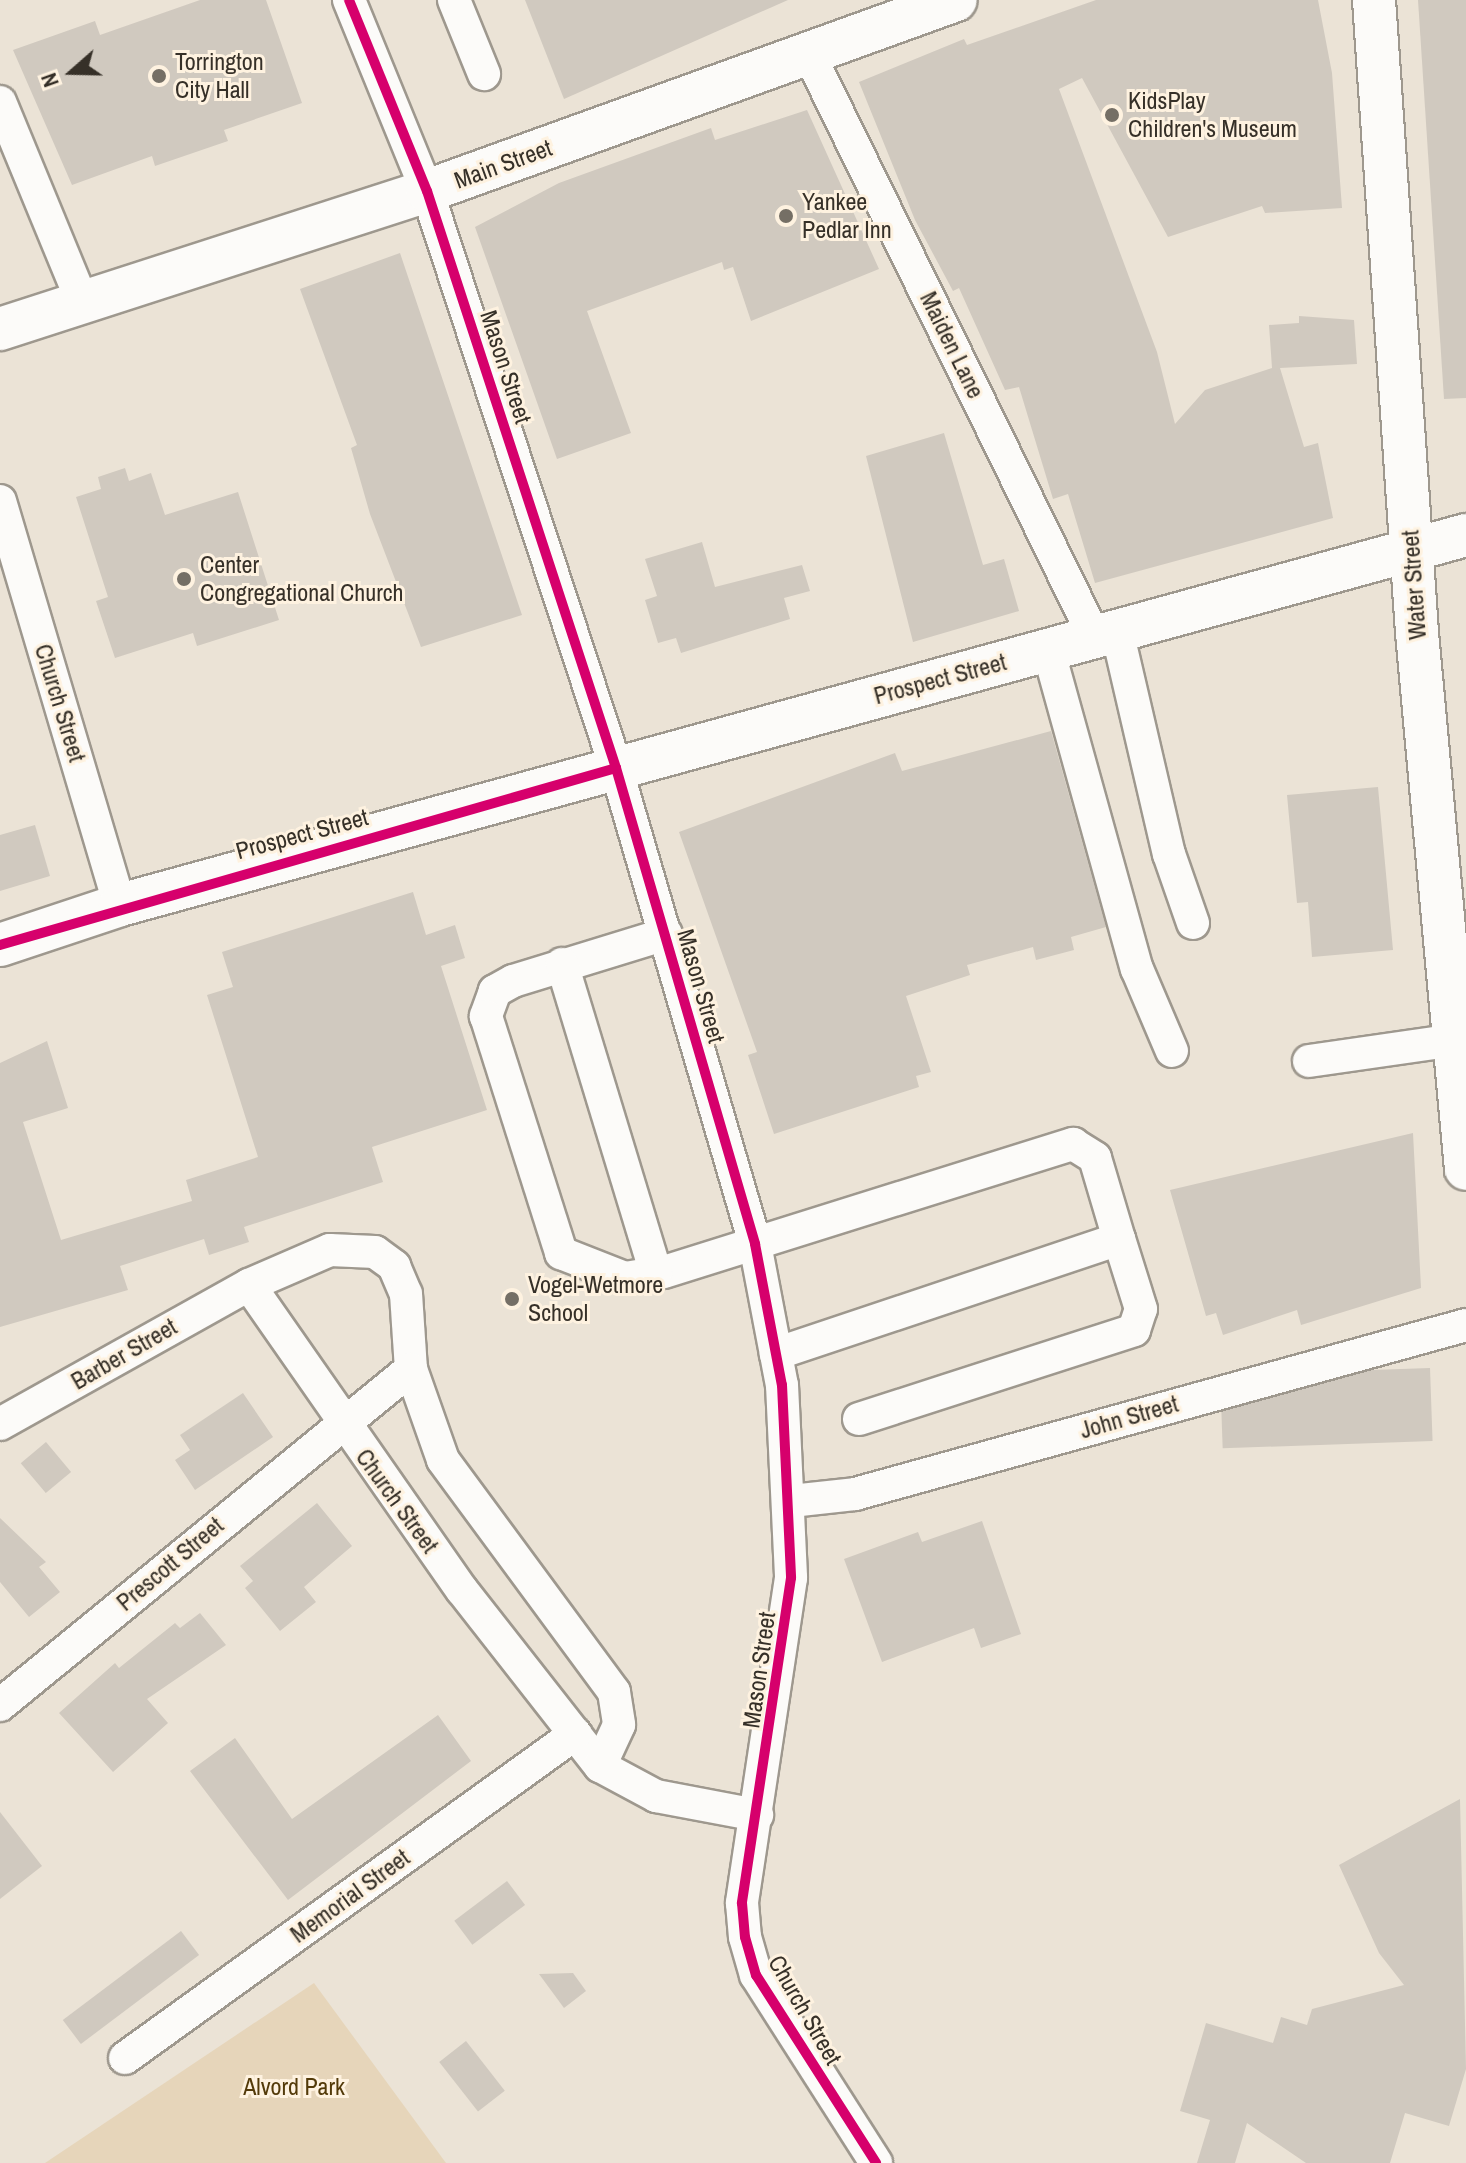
<!DOCTYPE html>
<html>
<head>
<meta charset="utf-8">
<style>
  body { margin:0 }
  #map { position:relative; width:1466px; height:2163px; overflow:hidden; background:#ebe3d6; font-family:"Archivo Narrow",sans-serif }
  div>[style] { position:absolute }
  .green>* { inset:0; background:#e6d5ba }
  .building>* { inset:0; background:#d0c9bf; transform-origin:0 0 }
  .roads { filter:drop-shadow(2px 0 #9e988e) drop-shadow(-2px 0 #9e988e) drop-shadow(0 2px #9e988e) drop-shadow(0 -2px #9e988e) }
  .minor>* { height:32px; margin:-16px; padding:0 16px; transform-origin:16px; border-radius:16px; background:#fcfbf9 }
  .major>* { height:42px; margin:-21px; padding:0 21px; transform-origin:21px; border-radius:21px; background:#fcfbf9 }
  .cycleway>* { height:10px; margin:-5px; padding:0 5px; transform-origin:5px; border-radius:5px; background:#d6006c }
  .dots>* { width:22px; height:22px; translate:-50% -50%; box-sizing:border-box; border:4px solid #fef2e0; border-radius:50% }
  span { translate:-50% -50%; white-space:nowrap; text-align:center; line-height:1.15; -webkit-text-stroke:6px #fef2e0; paint-order:stroke }
  .poi-label { font-size:24px; color:#363028 }
  .left { translate:0 -50%; text-align:left }
  .street-label { font-size:24px; color:#363028 }
  .park-label { font-size:24px; color:#533a09 }
  .north { position:absolute; left:32px; top:32px; width:80px; height:80px; -webkit-text-stroke:6px #fef2e0; paint-order:stroke; rotate:250deg; font-size:22px; font-weight:700; line-height:32px; text-align:center; color:#363028 }
  .north::after { content:''; display:block; margin:auto; width:28px; height:36px; background:#363028; clip-path:polygon(50% 0,100% 100%,50% 72%,0 100%) }
</style>
</head>
<body>
<div id="map">
  <div class="green">
    <i style="clip-path:polygon(314px 1983px,446px 2163px,45px 2163px)"></i>
  </div>
  <div class="building">
    <i style="clip-path:polygon(200px 0,266px 0,302px 103px,224px 130px,228px 141px,155px 166px,152px 156px,72px 185px,13px 50px,95px 21px,100px 35px)"></i>
    <i style="clip-path:polygon(525px 0,788px 0,564px 99px)"></i>
    <i style="clip-path:polygon(1096px 0,1318px 0,1332px 73px,1342px 208px,1265px 213px,1262px 206px,1168px 237px,1082px 78px,1059px 89px,1157px 352px,1175px 424px,1205px 390px,1272px 368px,1269px 325px,1299px 323px,1299px 316px,1354px 320px,1357px 364px,1280px 368px,1304px 447px,1318px 443px,1333px 518px,1095px 583px,1068px 494px,1053px 499px,1019px 387px,1005px 390px,959px 288px,953px 291px,915px 220px,859px 82px,964px 39px,967px 45px)"></i>
    <i style="clip-path:polygon(1418px 0,1466px 0,1466px 398px,1444px 399px)"></i>
    <i style="clip-path:polygon(807px 110px,879px 269px,751px 321px,733px 267px,724px 270px,722px 262px,587px 311px,631px 433px,557px 459px,475px 227px,559px 183px,711px 128px,715px 140px)"></i>
    <i style="clip-path:polygon(400px 253px,522px 615px,421px 647px,370px 514px,351px 448px,357px 445px,300px 289px)"></i>
    <i style="clip-path:polygon(944px 433px,983px 565px,1004px 559px,1019px 611px,913px 642px,866px 456px)"></i>
    <i style="clip-path:polygon(125px 468px,129px 481px,151px 473px,165px 515px,238px 492px,279px 620px,197px 646px,193px 633px,115px 658px,96px 601px,108px 597px,76px 497px,101px 489px,98px 477px)"></i>
    <i style="clip-path:polygon(702px 542px,715px 587px,802px 565px,810px 591px,784px 598px,790px 619px,681px 653px,676px 638px,658px 643px,645px 600px,657px 596px,645px 559px)"></i>
    <i style="clip-path:polygon(1051px 731px,1106px 927px,1071px 937px,1074px 950px,1036px 960px,1033px 947px,967px 965px,970px 975px,906px 996px,931px 1072px,916px 1076px,919px 1087px,774px 1134px,748px 1055px,757px 1052px,679px 832px,895px 753px,902px 771px)"></i>
    <i style="clip-path:polygon(1378px 787px,1393px 950px,1312px 957px,1308px 902px,1297px 903px,1287px 795px)"></i>
    <i style="clip-path:polygon(35px 825px,50px 876px,0 891px,0 835px)"></i>
    <i style="clip-path:polygon(413px 892px,426px 935px,455px 925px,465px 958px,441px 966px,487px 1110px,372px 1147px,383px 1182px,244px 1227px,249px 1242px,209px 1255px,204px 1239px,120px 1266px,128px 1290px,0 1327px,0 1063px,47px 1041px,68px 1108px,23px 1122px,61px 1240px,192px 1201px,186px 1180px,258px 1157px,207px 995px,233px 987px,222px 952px)"></i>
    <i style="clip-path:polygon(1413px 1133px,1421px 1288px,1301px 1325px,1297px 1310px,1223px 1335px,1216px 1313px,1206px 1316px,1170px 1190px)"></i>
    <i style="left:1430px;top:1368px;width:73px;height:210px;rotate:88deg"></i>
    <i style="clip-path:polygon(243px 1393px,273px 1437px,195px 1490px,175px 1460px,190px 1450px,180px 1435px)"></i>
    <i style="left:46px;top:1442px;width:39px;height:33px;rotate:50deg"></i>
    <i style="clip-path:polygon(317px 1503px,352px 1546px,304px 1587px,316px 1602px,280px 1631px,245px 1588px,253px 1581px,240px 1566px)"></i>
    <i style="clip-path:polygon(0 1518px,46px 1562px,39px 1567px,60px 1592px,29px 1617px,0 1582px)"></i>
    <i style="clip-path:polygon(982px 1521px,1021px 1634px,981px 1648px,974px 1628px,882px 1662px,844px 1559px,918px 1532px,922px 1542px)"></i>
    <i style="clip-path:polygon(200px 1613px,226px 1645px,147px 1699px,168px 1723px,113px 1772px,59px 1713px,115px 1663px,119px 1668px,175px 1623px,180px 1628px)"></i>
    <i style="clip-path:polygon(438px 1715px,471px 1761px,288px 1900px,190px 1771px,235px 1738px,292px 1819px)"></i>
    <i style="clip-path:polygon(1460px 1799px,1466px 2069px,1449px 2126px,1405px 2113px,1390px 2163px,1306px 2163px,1247px 2123px,1235px 2163px,1197px 2163px,1210px 2120px,1180px 2111px,1206px 2023px,1273px 2043px,1281px 2017px,1307px 2025px,1312px 2009px,1404px 1985px,1379px 1953px,1339px 1865px)"></i>
    <i style="clip-path:polygon(0 1812px,42px 1866px,0 1899px)"></i>
    <i style="left:507px;top:1881px;width:30px;height:66px;rotate:53deg"></i>
    <i style="left:181px;top:1931px;width:30px;height:148px;rotate:53deg"></i>
    <i style="clip-path:polygon(573px 1973px,586px 1991px,564px 2008px,539px 1974px)"></i>
    <i style="left:466px;top:2041px;width:63px;height:34px;rotate:52deg"></i>
  </div>
  <div class="roads">
    <div class="minor">
      <i style="left:349px;top:0;width:206px;rotate:67.8deg"></i>
      <i style="left:427px;top:191px;width:607px;rotate:71.86deg"></i>
      <i style="left:616px;top:768px;width:496px;rotate:73.7deg"></i>
      <i style="left:755px;top:1244px;width:144px;rotate:79.2deg"></i>
      <i style="left:782px;top:1385px;width:193px;rotate:87.3deg"></i>
      <i style="left:791px;top:1578px;width:329px;rotate:98.6deg"></i>
      <i style="left:742px;top:1903px;width:34px;rotate:85deg"></i>
      <i style="left:745px;top:1937px;width:40px;rotate:74deg"></i>
      <i style="left:756px;top:1975px;width:223px;rotate:57.4deg"></i>
      <i style="left:454px;top:0;width:80px;rotate:67.9deg"></i>
      <i style="left:809px;top:54px;width:648px;rotate:63.91deg"></i>
      <i style="left:0;top:102px;width:215px;rotate:67.6deg"></i>
      <i style="left:0;top:501px;width:421px;rotate:73.5deg"></i>
      <i style="left:1117px;top:631px;width:229px;rotate:76.9deg"></i>
      <i style="left:1169px;top:854px;width:73px;rotate:70.8deg"></i>
      <i style="left:1048px;top:649px;width:332px;rotate:74.5deg"></i>
      <i style="left:1137px;top:969px;width:89px;rotate:66.9deg"></i>
      <i style="left:666px;top:934px;width:160px;rotate:162.9deg"></i>
      <i style="left:513px;top:981px;width:21px;rotate:151deg"></i>
      <i style="left:495px;top:991px;width:27px;rotate:110deg"></i>
      <i style="left:486px;top:1016px;width:249px;rotate:72.4deg"></i>
      <i style="left:561px;top:1253px;width:69px;rotate:21.3deg"></i>
      <i style="left:625px;top:1278px;width:39px;rotate:-9deg"></i>
      <i style="left:664px;top:1272px;width:429px;rotate:-17.4deg"></i>
      <i style="left:1073px;top:1144px;width:26px;rotate:32deg"></i>
      <i style="left:1095px;top:1158px;width:84px;rotate:73.5deg"></i>
      <i style="left:1119px;top:1239px;width:362px;rotate:161.5deg"></i>
      <i style="left:562px;top:964px;width:323px;rotate:73.1deg"></i>
      <i style="left:1309px;top:1061px;width:147px;rotate:-8.2deg"></i>
      <i style="left:249px;top:1285px;width:372px;rotate:55.1deg"></i>
      <i style="left:462px;top:1590px;width:224px;rotate:51.9deg"></i>
      <i style="left:600px;top:1766px;width:64px;rotate:28.2deg"></i>
      <i style="left:656px;top:1796px;width:103px;rotate:10.7deg"></i>
      <i style="left:411px;top:1369px;width:96px;rotate:70.6deg"></i>
      <i style="left:443px;top:1460px;width:288px;rotate:53.6deg"></i>
      <i style="left:614px;top:1692px;width:33px;rotate:81deg"></i>
      <i style="left:619px;top:1725px;width:45px;rotate:114.9deg"></i>
      <i style="left:859px;top:1419px;width:289px;rotate:-17.9deg"></i>
      <i style="left:1134px;top:1330px;width:22px;rotate:-72deg"></i>
      <i style="left:1141px;top:1309px;width:73px;rotate:-107.4deg"></i>
      <i style="left:0;top:1424px;width:285px;rotate:-29.2deg"></i>
      <i style="left:249px;top:1285px;width:88px;rotate:-23.4deg"></i>
      <i style="left:330px;top:1250px;width:45px;rotate:2.5deg"></i>
      <i style="left:375px;top:1252px;width:24px;rotate:36deg"></i>
      <i style="left:394px;top:1266px;width:30px;rotate:67deg"></i>
      <i style="left:406px;top:1294px;width:75px;rotate:86.2deg"></i>
      <i style="left:411px;top:1369px;width:531px;rotate:140.73deg"></i>
      <i style="left:791px;top:1501px;width:64px;rotate:-6.2deg"></i>
      <i style="left:855px;top:1494px;width:634px;rotate:-15.46deg"></i>
      <i style="left:125px;top:2058px;width:555px;rotate:-35.75deg"></i>
    </div>
    <div class="major">
      <i style="left:1374px;top:0;width:634px;rotate:86.11deg"></i>
      <i style="left:1417px;top:633px;width:538px;rotate:84.78deg"></i>
      <i style="left:0;top:329px;width:449px;rotate:-17.9deg"></i>
      <i style="left:427px;top:191px;width:562px;rotate:-19.85deg"></i>
      <i style="left:0;top:945px;width:126px;rotate:-18.4deg"></i>
      <i style="left:120px;top:905px;width:1396px;rotate:-15.37deg"></i>
    </div>
  </div>
  <div class="cycleway">
    <i style="left:349px;top:0;width:206px;rotate:67.8deg"></i>
    <i style="left:427px;top:191px;width:607px;rotate:71.86deg"></i>
    <i style="left:616px;top:768px;width:496px;rotate:73.7deg"></i>
    <i style="left:755px;top:1244px;width:144px;rotate:79.2deg"></i>
    <i style="left:782px;top:1385px;width:193px;rotate:87.3deg"></i>
    <i style="left:791px;top:1578px;width:329px;rotate:98.6deg"></i>
    <i style="left:742px;top:1903px;width:34px;rotate:85deg"></i>
    <i style="left:745px;top:1937px;width:40px;rotate:74deg"></i>
    <i style="left:756px;top:1975px;width:223px;rotate:57.4deg"></i>
    <i style="left:0;top:945px;width:641px;rotate:-16.03deg"></i>
  </div>
  <div class="dots">
    <i style="left:159px;top:76px;background:#756f65"></i>
    <i style="left:1112px;top:115px;background:#756f65"></i>
    <i style="left:786px;top:216px;background:#756f65"></i>
    <i style="left:184px;top:579px;background:#756f65"></i>
    <i style="left:512px;top:1299px;background:#756f65"></i>
  </div>
  <div class="poi-label">
    <span class="left" style="left:175px;top:76px">Torrington<br>City Hall</span>
    <span class="left" style="left:1128px;top:115px">KidsPlay<br>Children's Museum</span>
    <span class="left" style="left:802px;top:216px">Yankee<br>Pedlar Inn</span>
    <span class="left" style="left:200px;top:579px">Center<br>Congregational Church</span>
    <span class="left" style="left:528px;top:1299px">Vogel-Wetmore<br>School</span>
  </div>
  <div class="street-label">
    <span style="left:503px;top:164px;rotate:-20deg">Main Street</span>
    <span style="left:952px;top:345px;rotate:64deg">Maiden Lane</span>
    <span style="left:506px;top:367px;rotate:72deg">Mason Street</span>
    <span style="left:1414px;top:585px;rotate:-94deg">Water Street</span>
    <span style="left:940px;top:679px;rotate:-15deg">Prospect Street</span>
    <span style="left:60px;top:703px;rotate:73deg">Church Street</span>
    <span style="left:302px;top:834px;rotate:-15deg">Prospect Street</span>
    <span style="left:701px;top:986px;rotate:74deg">Mason Street</span>
    <span style="left:124px;top:1354px;rotate:-30deg">Barber Street</span>
    <span style="left:1129px;top:1417px;rotate:-16deg">John Street</span>
    <span style="left:397px;top:1501px;rotate:54deg">Church Street</span>
    <span style="left:170px;top:1564px;rotate:-40deg">Prescott Street</span>
    <span style="left:759px;top:1670px;rotate:-82deg">Mason Street</span>
    <span style="left:350px;top:1896px;rotate:-36deg">Memorial Street</span>
    <span style="left:805px;top:2010px;rotate:60deg">Church Street</span>
  </div>
  <div class="park-label">
    <span style="left:294px;top:2087px">Alvord Park</span>
  </div>
  <div class="north">N</div>
</div>
</body>
</html>
